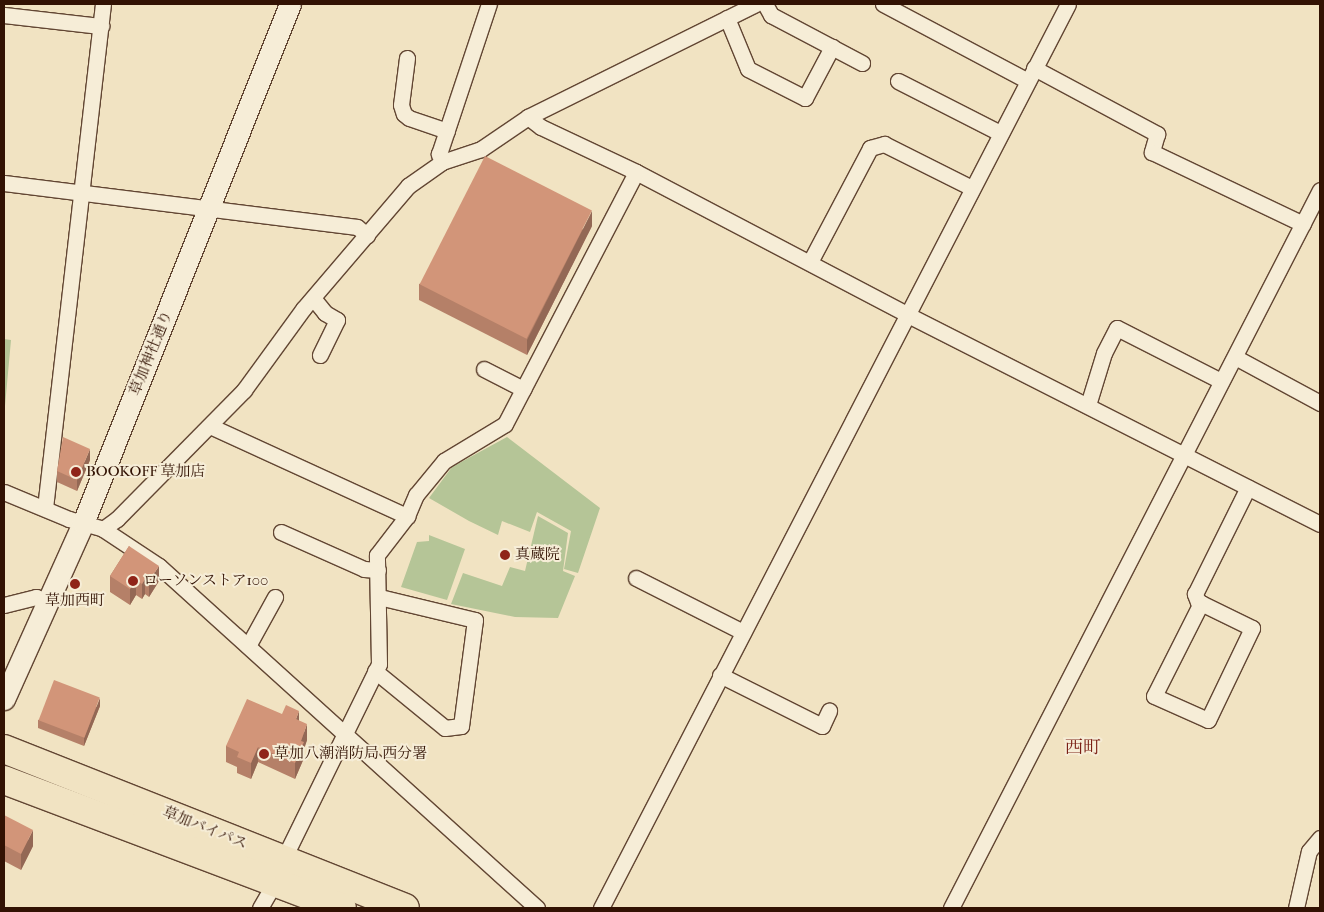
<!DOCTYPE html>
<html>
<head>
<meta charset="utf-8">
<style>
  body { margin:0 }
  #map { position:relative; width:1324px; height:912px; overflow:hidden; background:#f1e3c2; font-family:"IM FELL French Canon","Noto Serif JP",serif }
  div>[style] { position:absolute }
  .green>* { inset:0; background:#b5c597 }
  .roads { filter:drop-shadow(1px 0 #624633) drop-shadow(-1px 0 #624633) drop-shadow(0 1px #624633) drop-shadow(0 -1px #624633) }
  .street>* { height:15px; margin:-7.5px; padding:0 7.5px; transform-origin:7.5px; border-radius:7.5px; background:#f6edd7 }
  .secondary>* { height:21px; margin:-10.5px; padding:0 10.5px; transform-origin:10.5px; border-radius:10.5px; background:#f6edd7 }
  .highway>* { height:28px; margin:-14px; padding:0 14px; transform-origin:14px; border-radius:14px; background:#f1e3c2 }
  .wall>* { inset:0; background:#b58068 }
  .shaded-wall>* { inset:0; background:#936855 }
  .building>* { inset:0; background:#d29579; transform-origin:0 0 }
  .dots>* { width:14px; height:14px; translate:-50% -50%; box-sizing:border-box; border:2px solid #f6edd7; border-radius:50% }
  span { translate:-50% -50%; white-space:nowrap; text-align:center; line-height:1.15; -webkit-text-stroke:4px #f6edd7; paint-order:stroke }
  .street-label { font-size:15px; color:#321203 }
  .poi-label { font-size:15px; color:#321203 }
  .left { translate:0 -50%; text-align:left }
  .quarter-label { font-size:18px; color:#7a1f14 }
  .frame { position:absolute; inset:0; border:5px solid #321203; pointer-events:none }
</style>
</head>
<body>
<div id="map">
  <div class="green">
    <i style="clip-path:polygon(4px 339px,11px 340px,4px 417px)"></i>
    <i style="clip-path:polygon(507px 437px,600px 508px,578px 573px,564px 569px,571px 531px,537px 512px,530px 532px,502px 521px,498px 535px,469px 521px,429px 498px,452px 467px)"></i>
    <i style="clip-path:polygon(538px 516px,568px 533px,563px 571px,575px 576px,558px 618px,515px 617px,451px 604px,463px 573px,502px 586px,510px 567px,525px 571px)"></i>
    <i style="clip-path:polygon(429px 535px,465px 549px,447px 600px,401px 587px,417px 542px,429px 541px)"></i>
  </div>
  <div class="roads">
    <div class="street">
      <i style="left:765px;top:4px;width:13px;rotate:61deg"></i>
      <i style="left:771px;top:15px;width:103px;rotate:27.8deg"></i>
      <i style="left:883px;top:4px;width:164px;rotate:28deg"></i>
      <i style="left:4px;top:15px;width:98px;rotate:6.5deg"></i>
      <i style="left:727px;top:18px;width:55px;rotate:67.6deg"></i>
      <i style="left:748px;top:69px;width:64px;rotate:27deg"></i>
      <i style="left:805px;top:98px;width:58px;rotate:-62.1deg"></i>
      <i style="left:407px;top:58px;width:47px;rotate:97.3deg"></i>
      <i style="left:401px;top:105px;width:9px;rotate:72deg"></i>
      <i style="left:404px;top:114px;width:6px;rotate:39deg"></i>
      <i style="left:409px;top:118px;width:40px;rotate:18.9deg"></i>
      <i style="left:1034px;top:68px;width:140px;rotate:28.2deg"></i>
      <i style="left:1157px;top:134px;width:19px;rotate:106deg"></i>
      <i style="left:1152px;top:152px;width:167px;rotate:25.5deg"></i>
      <i style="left:898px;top:81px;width:114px;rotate:27deg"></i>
      <i style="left:528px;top:117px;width:16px;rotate:38deg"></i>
      <i style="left:541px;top:127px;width:105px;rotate:25.3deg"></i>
      <i style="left:636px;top:172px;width:307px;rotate:27.7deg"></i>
      <i style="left:908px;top:315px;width:462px;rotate:26.9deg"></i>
      <i style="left:442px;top:162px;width:9px;rotate:-111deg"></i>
      <i style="left:439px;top:154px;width:158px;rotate:-71.6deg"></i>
      <i style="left:4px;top:183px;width:356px;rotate:7.1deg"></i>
      <i style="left:357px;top:227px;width:13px;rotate:39deg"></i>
      <i style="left:810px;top:262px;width:129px;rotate:-62.2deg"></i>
      <i style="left:870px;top:148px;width:15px;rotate:-16deg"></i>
      <i style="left:884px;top:144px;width:98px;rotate:26.6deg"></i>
      <i style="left:313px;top:298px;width:19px;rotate:51deg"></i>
      <i style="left:325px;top:313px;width:14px;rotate:30deg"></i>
      <i style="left:337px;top:320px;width:39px;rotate:116deg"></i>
      <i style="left:1235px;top:357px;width:97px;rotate:28.4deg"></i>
      <i style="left:484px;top:369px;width:44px;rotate:27.1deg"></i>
      <i style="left:1088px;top:405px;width:54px;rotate:-72.9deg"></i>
      <i style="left:1104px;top:353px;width:28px;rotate:-63deg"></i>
      <i style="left:1117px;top:328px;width:117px;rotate:27deg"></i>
      <i style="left:210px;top:426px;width:217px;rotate:24.6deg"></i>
      <i style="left:4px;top:492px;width:70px;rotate:22.6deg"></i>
      <i style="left:69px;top:519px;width:35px;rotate:16deg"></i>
      <i style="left:103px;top:529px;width:67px;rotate:33.5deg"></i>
      <i style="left:159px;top:566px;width:510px;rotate:42.14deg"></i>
      <i style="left:45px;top:508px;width:507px;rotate:-83.44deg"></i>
      <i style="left:103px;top:529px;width:17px;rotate:-36deg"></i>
      <i style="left:117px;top:519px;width:181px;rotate:-45.4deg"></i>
      <i style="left:244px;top:390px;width:100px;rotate:-53.9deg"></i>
      <i style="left:303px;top:309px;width:162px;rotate:-49.5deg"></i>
      <i style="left:408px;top:186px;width:42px;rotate:-35.2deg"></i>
      <i style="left:442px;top:162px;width:41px;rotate:-18.4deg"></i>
      <i style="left:481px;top:149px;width:57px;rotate:-34.2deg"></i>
      <i style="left:528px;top:117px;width:254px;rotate:-26.4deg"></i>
      <i style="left:281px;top:532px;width:91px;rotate:24deg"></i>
      <i style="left:364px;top:569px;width:14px;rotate:4deg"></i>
      <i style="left:636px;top:578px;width:120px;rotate:26.8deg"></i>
      <i style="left:1201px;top:603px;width:104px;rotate:116.8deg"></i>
      <i style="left:1154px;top:696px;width:59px;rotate:24deg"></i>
      <i style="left:1208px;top:720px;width:102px;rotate:-64.4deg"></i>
      <i style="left:1252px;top:628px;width:57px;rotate:-153.9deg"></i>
      <i style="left:1201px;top:603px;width:3px;rotate:-162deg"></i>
      <i style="left:1198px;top:602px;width:9px;rotate:-111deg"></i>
      <i style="left:1195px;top:594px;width:119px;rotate:-63.6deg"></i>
      <i style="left:4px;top:605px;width:33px;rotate:-14deg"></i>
      <i style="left:36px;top:597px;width:13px;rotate:23deg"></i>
      <i style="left:248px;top:646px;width:56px;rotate:-61.1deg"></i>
      <i style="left:375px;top:671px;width:90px;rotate:39.2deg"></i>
      <i style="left:445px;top:728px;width:16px;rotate:-7deg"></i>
      <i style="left:461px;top:726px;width:107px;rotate:-82.5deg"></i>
      <i style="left:475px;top:620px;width:99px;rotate:-166.5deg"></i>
      <i style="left:720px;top:675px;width:114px;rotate:26.6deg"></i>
      <i style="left:822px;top:726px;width:17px;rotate:-65deg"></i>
      <i style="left:283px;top:860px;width:218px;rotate:-63.9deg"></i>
      <i style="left:379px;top:664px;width:109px;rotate:-91.1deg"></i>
      <i style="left:377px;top:555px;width:49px;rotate:-52.4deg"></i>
      <i style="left:407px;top:516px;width:23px;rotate:-67deg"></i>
      <i style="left:416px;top:495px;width:44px;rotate:-50.5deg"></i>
      <i style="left:444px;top:461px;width:71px;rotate:-31.2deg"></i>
      <i style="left:505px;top:424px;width:284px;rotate:-62.5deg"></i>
      <i style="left:260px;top:908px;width:30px;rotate:-60deg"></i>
      <i style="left:601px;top:908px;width:1017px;rotate:-62.68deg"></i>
      <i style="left:951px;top:908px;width:807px;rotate:-62.8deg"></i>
      <i style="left:1296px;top:908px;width:58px;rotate:-77.2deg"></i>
      <i style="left:1309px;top:851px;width:17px;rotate:-50deg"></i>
    </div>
    <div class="secondary">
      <i style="left:4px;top:699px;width:193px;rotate:-65.8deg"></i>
      <i style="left:83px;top:523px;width:559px;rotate:-68.26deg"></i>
    </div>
    <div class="highway">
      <i style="left:4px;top:749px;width:431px;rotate:21.6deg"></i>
      <i style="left:4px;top:780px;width:361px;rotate:20.7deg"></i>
    </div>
  </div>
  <div class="wall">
    <i style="clip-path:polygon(592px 226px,527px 355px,419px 300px,419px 284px)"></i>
    <i style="clip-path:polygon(90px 460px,77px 491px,57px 482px,57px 471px)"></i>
    <i style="clip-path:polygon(129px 546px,159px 581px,149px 597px,145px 594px,142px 599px,136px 595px,130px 605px,110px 592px,110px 576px)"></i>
    <i style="clip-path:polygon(100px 706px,84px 746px,38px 728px,38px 720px)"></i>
    <i style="clip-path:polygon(282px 714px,299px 721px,307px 740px,304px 749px,304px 758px,295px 779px,258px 762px,251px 779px,237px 773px,237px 767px,226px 762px,226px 746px)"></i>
    <i style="clip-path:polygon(4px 815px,33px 846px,21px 870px,4px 861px)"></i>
  </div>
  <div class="shaded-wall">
    <i style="clip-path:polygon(592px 211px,592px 226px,527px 355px,527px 340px)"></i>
    <i style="clip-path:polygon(90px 449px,90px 460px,77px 491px,77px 480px)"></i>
    <i style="clip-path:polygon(159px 566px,159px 581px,149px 597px,149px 581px)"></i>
    <i style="clip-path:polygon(145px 579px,145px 594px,142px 599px,142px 584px)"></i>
    <i style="clip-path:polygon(136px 580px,136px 595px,130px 605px,130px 589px)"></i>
    <i style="clip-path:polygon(100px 698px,100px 706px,84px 746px,84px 738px)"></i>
    <i style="clip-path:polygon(299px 711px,299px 726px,296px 719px)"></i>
    <i style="clip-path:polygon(307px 724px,307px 740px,304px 749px,304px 758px,295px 779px,295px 763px,301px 741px)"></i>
    <i style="clip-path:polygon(258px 747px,258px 762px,251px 779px,251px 763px)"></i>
    <i style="clip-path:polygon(33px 830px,33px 846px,21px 870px,21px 854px)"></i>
  </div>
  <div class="building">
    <i style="left:485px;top:156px;width:120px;height:144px;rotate:27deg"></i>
    <i style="clip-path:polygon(63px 437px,90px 449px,77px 480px,57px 471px)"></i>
    <i style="clip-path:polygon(129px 546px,159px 566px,149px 581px,145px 579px,142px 584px,136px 580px,130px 589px,110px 576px)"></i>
    <i style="left:54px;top:680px;width:49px;height:43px;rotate:21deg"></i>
    <i style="clip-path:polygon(247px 699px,282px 714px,286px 705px,299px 711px,296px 719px,307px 724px,301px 741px,304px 742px,295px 763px,258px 747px,251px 763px,237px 757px,239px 752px,226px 746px)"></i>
    <i style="clip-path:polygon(4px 815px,33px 830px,21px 854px,4px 845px)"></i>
  </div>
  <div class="dots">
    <i style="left:76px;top:472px;background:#8f2418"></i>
    <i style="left:505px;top:555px;background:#8f2418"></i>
    <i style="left:133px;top:581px;background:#8f2418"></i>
    <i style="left:75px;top:584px;background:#8f2418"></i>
    <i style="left:264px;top:754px;background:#8f2418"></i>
  </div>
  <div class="street-label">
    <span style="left:151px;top:353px;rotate:-68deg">草加神社通り</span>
    <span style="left:205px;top:828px;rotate:22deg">草加バイパス</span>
  </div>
  <div class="poi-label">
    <span class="left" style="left:86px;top:472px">BOOKOFF 草加店</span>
    <span class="left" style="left:515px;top:555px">真蔵院</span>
    <span class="left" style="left:143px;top:581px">ローソンストア100</span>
    <span style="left:75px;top:601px">草加西町</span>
    <span class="left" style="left:274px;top:754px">草加八潮消防局 西分署</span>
  </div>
  <div class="quarter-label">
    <span style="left:1083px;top:748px">西町</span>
  </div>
  <div class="frame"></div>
</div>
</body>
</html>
